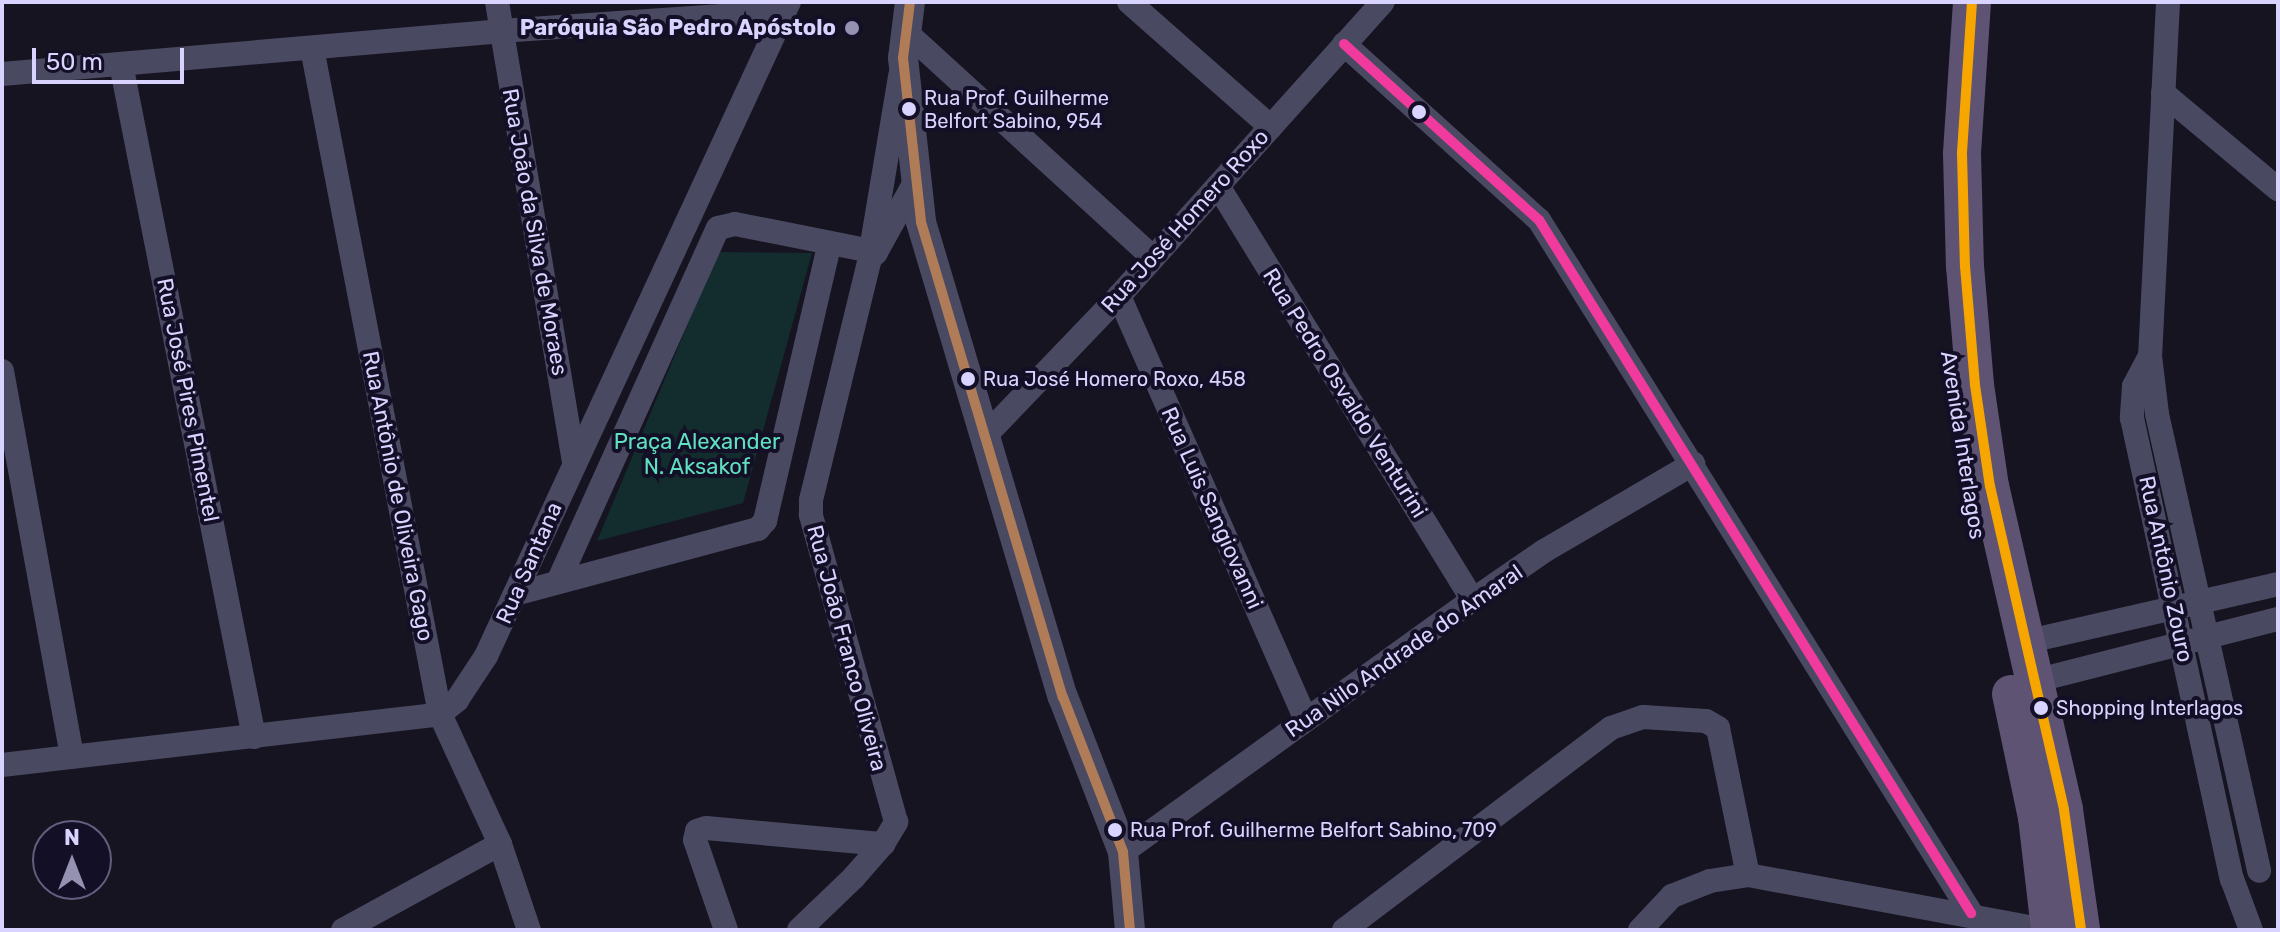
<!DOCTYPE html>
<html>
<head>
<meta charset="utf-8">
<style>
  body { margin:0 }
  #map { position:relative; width:2280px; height:932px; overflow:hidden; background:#161421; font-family:Rubik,sans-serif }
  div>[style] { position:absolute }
  .green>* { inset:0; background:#132c2d }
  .minor>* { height:24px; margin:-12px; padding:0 12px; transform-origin:12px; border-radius:12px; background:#4a4962 }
  .tertiary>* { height:30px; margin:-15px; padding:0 15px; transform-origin:15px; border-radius:15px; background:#4a4962 }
  .primary>* { height:38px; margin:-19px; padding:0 19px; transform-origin:19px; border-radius:19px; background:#5e5373 }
  .bus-1>* { height:10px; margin:-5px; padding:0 5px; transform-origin:5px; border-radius:5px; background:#b07c57 }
  .bus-2>* { height:10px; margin:-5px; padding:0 5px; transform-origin:5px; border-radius:5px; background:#f7a600 }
  .bus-3>* { height:10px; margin:-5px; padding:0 5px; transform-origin:5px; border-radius:5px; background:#f13a9d }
  .dots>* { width:22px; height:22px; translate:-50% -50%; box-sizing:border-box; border:4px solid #130f26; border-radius:50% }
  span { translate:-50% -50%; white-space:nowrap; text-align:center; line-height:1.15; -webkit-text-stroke:8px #130f26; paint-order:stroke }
  .bus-label { font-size:20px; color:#d9d4ff }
  .left { translate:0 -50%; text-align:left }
  .poi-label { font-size:22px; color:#d9d4ff; font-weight:700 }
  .right { translate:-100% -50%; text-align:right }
  .street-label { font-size:22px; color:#d9d4ff }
  .park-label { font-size:22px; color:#5fe0c0 }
  .frame { position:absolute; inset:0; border:4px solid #d9d4ff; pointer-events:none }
  .north { position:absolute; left:32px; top:820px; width:80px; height:80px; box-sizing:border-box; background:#130f26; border:2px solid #625e7d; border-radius:50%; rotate:0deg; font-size:22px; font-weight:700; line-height:32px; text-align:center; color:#d9d4ff }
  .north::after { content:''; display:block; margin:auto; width:28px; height:36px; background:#9591b1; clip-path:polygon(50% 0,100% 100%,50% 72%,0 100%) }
  .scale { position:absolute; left:32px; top:48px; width:152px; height:36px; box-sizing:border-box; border:4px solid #d9d4ff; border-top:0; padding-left:10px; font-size:24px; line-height:28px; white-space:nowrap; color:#d9d4ff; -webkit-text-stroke:6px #130f26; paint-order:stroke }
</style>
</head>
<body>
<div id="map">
  <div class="green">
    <i style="clip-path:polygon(718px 252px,812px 253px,743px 503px,597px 541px)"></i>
  </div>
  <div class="minor">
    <i style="left:497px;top:2px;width:466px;rotate:80.5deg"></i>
    <i style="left:1129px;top:2px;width:189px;rotate:41.4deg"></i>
    <i style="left:2168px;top:2px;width:354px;rotate:92.9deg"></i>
    <i style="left:2150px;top:356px;width:58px;rotate:83.1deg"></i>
    <i style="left:2157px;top:414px;width:468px;rotate:77.4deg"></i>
    <i style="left:906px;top:32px;width:333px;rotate:42.4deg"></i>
    <i style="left:1344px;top:44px;width:263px;rotate:42.1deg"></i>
    <i style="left:1539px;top:220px;width:817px;rotate:58.06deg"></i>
    <i style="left:312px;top:48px;width:678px;rotate:79.12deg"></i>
    <i style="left:440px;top:714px;width:143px;rotate:65.2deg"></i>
    <i style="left:500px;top:844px;width:91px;rotate:71.4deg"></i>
    <i style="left:121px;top:64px;width:686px;rotate:78.82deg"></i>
    <i style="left:2px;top:74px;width:500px;rotate:-4.9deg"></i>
    <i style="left:500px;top:31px;width:283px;rotate:-3.9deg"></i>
    <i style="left:2163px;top:93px;width:150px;rotate:39.9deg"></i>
    <i style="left:1218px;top:186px;width:486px;rotate:58.4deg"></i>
    <i style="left:875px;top:254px;width:80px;rotate:-60.9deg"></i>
    <i style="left:1119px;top:296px;width:463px;rotate:66.2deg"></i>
    <i style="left:2150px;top:356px;width:34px;rotate:118deg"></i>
    <i style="left:2134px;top:386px;width:32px;rotate:94deg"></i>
    <i style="left:2132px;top:418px;width:472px;rotate:77.8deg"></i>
    <i style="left:2232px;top:879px;width:54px;rotate:69.6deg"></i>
    <i style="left:2px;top:371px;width:392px;rotate:79.7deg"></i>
    <i style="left:984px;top:437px;width:195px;rotate:-46.2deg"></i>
    <i style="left:1119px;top:296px;width:395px;rotate:-48.1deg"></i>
    <i style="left:558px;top:582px;width:388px;rotate:-65.7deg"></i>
    <i style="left:718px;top:228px;width:17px;rotate:-13deg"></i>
    <i style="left:735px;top:224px;width:144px;rotate:11.2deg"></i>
    <i style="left:515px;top:594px;width:252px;rotate:-15deg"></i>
    <i style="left:758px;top:529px;width:11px;rotate:-49deg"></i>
    <i style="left:765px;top:521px;width:283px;rotate:-76.9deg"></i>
    <i style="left:2025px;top:642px;width:260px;rotate:-12.9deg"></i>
    <i style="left:2034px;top:681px;width:252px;rotate:-14.3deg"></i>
    <i style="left:2px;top:765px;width:441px;rotate:-6.6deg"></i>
    <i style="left:440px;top:714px;width:22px;rotate:-39deg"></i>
    <i style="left:457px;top:700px;width:53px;rotate:-56.6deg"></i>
    <i style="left:486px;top:656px;width:721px;rotate:-65.14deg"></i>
    <i style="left:1123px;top:852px;width:431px;rotate:-35.8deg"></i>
    <i style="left:1473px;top:600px;width:86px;rotate:-34.6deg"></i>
    <i style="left:1544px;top:551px;width:173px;rotate:-30.3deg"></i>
    <i style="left:343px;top:930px;width:179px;rotate:-28.7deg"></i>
    <i style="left:726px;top:930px;width:95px;rotate:-109deg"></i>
    <i style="left:695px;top:840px;width:9px;rotate:-77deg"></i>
    <i style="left:697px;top:831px;width:9px;rotate:-18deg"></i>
    <i style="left:706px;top:828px;width:178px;rotate:5.2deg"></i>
    <i style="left:799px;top:930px;width:76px;rotate:-43.9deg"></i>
    <i style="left:854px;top:877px;width:44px;rotate:-48.7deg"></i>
    <i style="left:883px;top:844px;width:26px;rotate:-59deg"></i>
    <i style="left:896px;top:822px;width:319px;rotate:-105.5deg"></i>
    <i style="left:811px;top:515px;width:15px;rotate:-90deg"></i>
    <i style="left:811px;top:500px;width:245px;rotate:-76.3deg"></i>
    <i style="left:869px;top:262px;width:189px;rotate:-80.5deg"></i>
    <i style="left:1344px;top:930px;width:335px;rotate:-37.1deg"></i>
    <i style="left:1611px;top:728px;width:34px;rotate:-19deg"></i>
    <i style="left:1643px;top:717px;width:63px;rotate:3.6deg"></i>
    <i style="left:1706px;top:721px;width:14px;rotate:30deg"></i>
    <i style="left:1718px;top:728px;width:150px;rotate:78.5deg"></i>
    <i style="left:1640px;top:930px;width:47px;rotate:-46.7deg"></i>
    <i style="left:1672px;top:896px;width:41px;rotate:-21.5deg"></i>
    <i style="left:1710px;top:881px;width:38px;rotate:-9deg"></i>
    <i style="left:1748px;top:875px;width:303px;rotate:10.5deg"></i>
  </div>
  <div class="tertiary">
    <i style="left:910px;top:2px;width:56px;rotate:97.1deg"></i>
    <i style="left:903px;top:58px;width:165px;rotate:83.7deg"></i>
    <i style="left:921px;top:222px;width:496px;rotate:73.4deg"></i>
    <i style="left:1063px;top:697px;width:166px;rotate:68.8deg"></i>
    <i style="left:1123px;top:852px;width:78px;rotate:84.9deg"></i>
  </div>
  <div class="primary">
    <i style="left:1972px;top:2px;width:152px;rotate:93.8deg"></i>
    <i style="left:1962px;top:154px;width:112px;rotate:88.5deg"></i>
    <i style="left:1965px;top:266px;width:119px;rotate:85.2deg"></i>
    <i style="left:1975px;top:385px;width:102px;rotate:81.6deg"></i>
    <i style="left:1990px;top:486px;width:332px;rotate:77.1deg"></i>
    <i style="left:2064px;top:810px;width:121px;rotate:81.9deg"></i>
    <i style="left:2011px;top:694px;width:126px;rotate:78.1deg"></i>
    <i style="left:2037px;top:817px;width:114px;rotate:83.4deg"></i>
  </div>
  <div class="bus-1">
    <i style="left:910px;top:2px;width:56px;rotate:97.1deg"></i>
    <i style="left:903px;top:58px;width:165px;rotate:83.7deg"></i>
    <i style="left:921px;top:222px;width:496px;rotate:73.4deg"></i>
    <i style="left:1063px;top:697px;width:166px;rotate:68.8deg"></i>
    <i style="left:1123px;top:852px;width:78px;rotate:84.9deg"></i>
  </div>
  <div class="bus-2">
    <i style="left:1972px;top:2px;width:152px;rotate:93.8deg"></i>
    <i style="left:1962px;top:154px;width:112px;rotate:88.5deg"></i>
    <i style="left:1965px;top:266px;width:119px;rotate:85.2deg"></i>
    <i style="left:1975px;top:385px;width:102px;rotate:81.6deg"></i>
    <i style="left:1990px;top:486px;width:332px;rotate:77.1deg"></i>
    <i style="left:2064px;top:810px;width:121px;rotate:81.9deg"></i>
  </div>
  <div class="bus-3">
    <i style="left:1344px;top:44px;width:263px;rotate:42.1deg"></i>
    <i style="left:1539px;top:220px;width:817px;rotate:58.06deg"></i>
  </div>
  <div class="dots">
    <i style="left:852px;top:28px;background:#9591b1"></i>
    <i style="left:909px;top:109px;background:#d9d4ff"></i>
    <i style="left:1419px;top:112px;background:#d9d4ff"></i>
    <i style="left:968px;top:379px;background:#d9d4ff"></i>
    <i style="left:2041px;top:708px;background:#d9d4ff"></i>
    <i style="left:1115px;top:830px;background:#d9d4ff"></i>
  </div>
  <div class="bus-label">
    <span class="left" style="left:924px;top:110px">Rua Prof. Guilherme<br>Belfort Sabino, 954</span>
    <span class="left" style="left:983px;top:379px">Rua José Homero Roxo, 458</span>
    <span class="left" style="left:2056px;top:708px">Shopping Interlagos</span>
    <span class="left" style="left:1130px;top:830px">Rua Prof. Guilherme Belfort Sabino, 709</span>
  </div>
  <div class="poi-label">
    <span class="right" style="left:836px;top:28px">Paróquia São Pedro Apóstolo</span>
  </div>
  <div class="street-label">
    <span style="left:1185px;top:221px;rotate:-48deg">Rua José Homero Roxo</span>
    <span style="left:535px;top:232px;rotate:80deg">Rua João da Silva de Moraes</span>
    <span style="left:1345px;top:393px;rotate:58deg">Rua Pedro Osvaldo Venturini</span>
    <span style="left:188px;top:400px;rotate:79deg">Rua José Pires Pimentel</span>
    <span style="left:1963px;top:445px;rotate:81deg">Avenida Interlagos</span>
    <span style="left:398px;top:496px;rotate:79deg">Rua Antônio de Oliveira Gago</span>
    <span style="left:1212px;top:508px;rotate:66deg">Rua Luis Sangiovanni</span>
    <span style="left:529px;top:563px;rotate:-66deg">Rua Santana</span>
    <span style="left:2166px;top:569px;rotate:78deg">Rua Antônio Zouro</span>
    <span style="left:847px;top:648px;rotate:75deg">Rua João Franco Oliveira</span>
    <span style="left:1404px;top:651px;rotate:-35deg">Rua Nilo Andrade do Amaral</span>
  </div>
  <div class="park-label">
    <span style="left:697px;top:454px">Praça Alexander<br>N. Aksakof</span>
  </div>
  <div class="frame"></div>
  <div class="north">N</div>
  <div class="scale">50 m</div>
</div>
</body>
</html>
